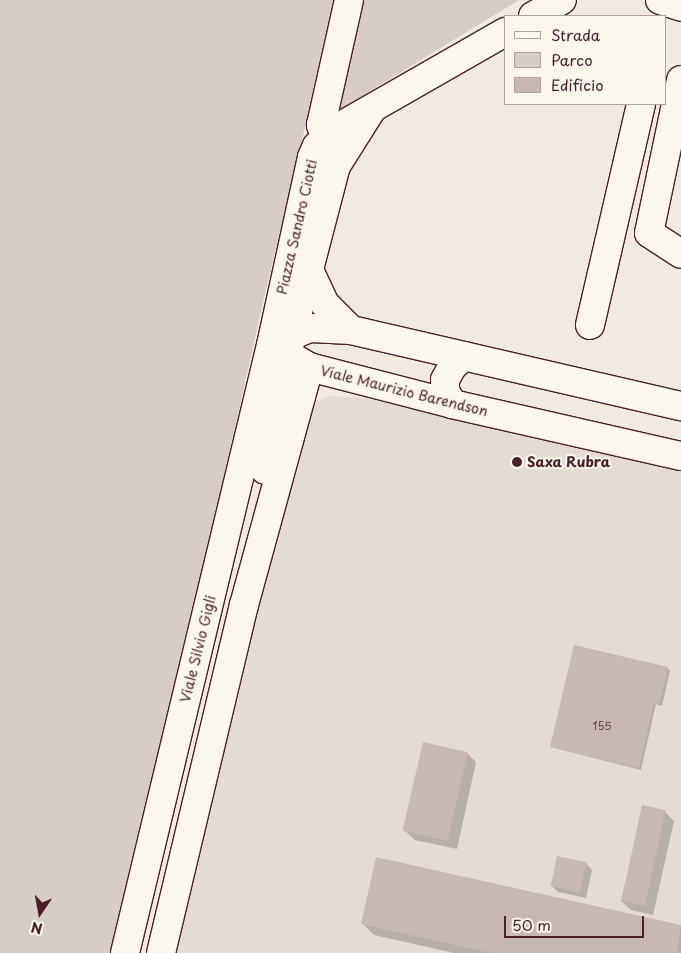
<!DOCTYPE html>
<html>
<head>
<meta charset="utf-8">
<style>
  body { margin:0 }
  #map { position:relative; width:681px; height:953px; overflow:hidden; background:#f0eae0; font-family:"Playpen Sans",sans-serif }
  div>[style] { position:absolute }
  .built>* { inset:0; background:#e4dbd2 }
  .green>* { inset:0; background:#d8ccc6 }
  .shadow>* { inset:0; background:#0003 }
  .building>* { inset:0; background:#c8b8b3; transform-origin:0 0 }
  .roads { filter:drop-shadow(1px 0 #4a1f2b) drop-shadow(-1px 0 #4a1f2b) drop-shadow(0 1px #4a1f2b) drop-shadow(0 -1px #4a1f2b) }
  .minor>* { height:28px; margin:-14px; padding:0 14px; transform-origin:14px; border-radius:14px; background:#fbf7ec }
  .dots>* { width:14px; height:14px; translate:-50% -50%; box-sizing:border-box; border:2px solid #fbf7ec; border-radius:50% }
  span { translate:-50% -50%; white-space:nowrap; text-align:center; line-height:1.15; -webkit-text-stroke:4px #fbf7ec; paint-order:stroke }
  .number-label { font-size:11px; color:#6a454d }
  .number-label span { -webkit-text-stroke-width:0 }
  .street-label { font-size:14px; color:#4a1f2b }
  .poi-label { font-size:14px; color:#4a1f2b; font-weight:700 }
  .left { translate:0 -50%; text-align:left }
  .legend { position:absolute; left:504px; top:15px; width:162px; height:90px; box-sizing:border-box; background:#fbf7ec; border:1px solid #b4a19f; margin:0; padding:6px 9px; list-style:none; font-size:15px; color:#4a1f2b }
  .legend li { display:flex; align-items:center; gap:10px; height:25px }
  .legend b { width:25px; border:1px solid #b4a19f }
  .north { position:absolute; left:15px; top:888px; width:50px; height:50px; -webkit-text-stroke:4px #fbf7ec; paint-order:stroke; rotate:192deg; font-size:14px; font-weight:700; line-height:20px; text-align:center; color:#4a1f2b }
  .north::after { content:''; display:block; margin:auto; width:18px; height:22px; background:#4a1f2b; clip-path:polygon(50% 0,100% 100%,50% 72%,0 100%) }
  .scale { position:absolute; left:504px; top:916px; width:140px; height:22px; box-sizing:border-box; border:2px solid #4a1f2b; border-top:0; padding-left:6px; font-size:15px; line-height:18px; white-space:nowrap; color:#4a1f2b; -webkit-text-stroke:4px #fbf7ec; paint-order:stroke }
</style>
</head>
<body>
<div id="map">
  <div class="built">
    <i style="clip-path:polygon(329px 396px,364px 398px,681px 470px,681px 953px,170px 953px,307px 407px)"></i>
  </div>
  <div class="green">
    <i style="clip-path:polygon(0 0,336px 0,266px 289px,144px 834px,113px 953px,0 953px)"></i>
    <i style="clip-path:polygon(364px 0,519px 0,339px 110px)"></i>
  </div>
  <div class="shadow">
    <i style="clip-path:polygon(667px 668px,670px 671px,662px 706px,656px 704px,641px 770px,551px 747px)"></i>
    <i style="clip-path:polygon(467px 753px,476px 762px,457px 849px,415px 840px,405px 831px)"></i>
    <i style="clip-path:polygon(643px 807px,665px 812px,674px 821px,653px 915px,631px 910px,621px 901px)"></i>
    <i style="clip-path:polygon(377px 859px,681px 927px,681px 953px,454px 953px,374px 935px,362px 923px)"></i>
    <i style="clip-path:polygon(586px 863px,592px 870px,586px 898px,558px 892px,552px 886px)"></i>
  </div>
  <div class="building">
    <i style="clip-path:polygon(574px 645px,668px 667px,659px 704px,654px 702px,639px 768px,550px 747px)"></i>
    <i style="left:423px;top:742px;width:46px;height:91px;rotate:13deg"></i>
    <i style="left:642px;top:805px;width:24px;height:98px;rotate:12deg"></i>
    <i style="left:557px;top:856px;width:30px;height:31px;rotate:12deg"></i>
    <i style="clip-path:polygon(376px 857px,681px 925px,677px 953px,491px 953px,361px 924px)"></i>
  </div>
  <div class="roads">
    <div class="minor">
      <i style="left:660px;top:0;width:22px;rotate:18deg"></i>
      <i style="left:533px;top:16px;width:33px;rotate:-29deg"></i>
      <i style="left:681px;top:80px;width:156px;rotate:101.8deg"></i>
      <i style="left:649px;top:233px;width:38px;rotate:33deg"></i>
      <i style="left:325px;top:138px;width:14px;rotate:-107deg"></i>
      <i style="left:321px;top:125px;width:128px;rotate:-77.4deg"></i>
      <i style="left:310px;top:272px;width:35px;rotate:65deg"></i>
      <i style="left:325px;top:304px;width:37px;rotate:45deg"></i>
      <i style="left:590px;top:325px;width:227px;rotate:-77deg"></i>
      <i style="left:279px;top:341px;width:34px;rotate:-23deg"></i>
      <i style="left:310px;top:328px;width:41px;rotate:2.8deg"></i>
      <i style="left:351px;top:330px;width:339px;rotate:13deg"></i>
      <i style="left:294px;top:358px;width:17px;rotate:31deg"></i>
      <i style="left:309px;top:367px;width:148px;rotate:14.5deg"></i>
      <i style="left:452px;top:404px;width:235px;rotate:12.8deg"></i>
      <i style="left:452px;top:404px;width:16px;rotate:-117deg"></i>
      <i style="left:445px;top:390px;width:10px;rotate:-90deg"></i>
      <i style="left:445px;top:380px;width:15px;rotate:-62deg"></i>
      <i style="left:452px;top:367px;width:16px;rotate:-43deg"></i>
      <i style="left:265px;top:470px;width:75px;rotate:-81.5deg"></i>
      <i style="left:276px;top:396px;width:238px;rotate:-75.4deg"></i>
      <i style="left:336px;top:166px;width:64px;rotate:-57.8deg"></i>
      <i style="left:125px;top:953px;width:625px;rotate:-76.5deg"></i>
      <i style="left:271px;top:345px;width:192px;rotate:-77.7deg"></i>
      <i style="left:312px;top:157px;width:12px;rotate:-66deg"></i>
      <i style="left:317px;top:146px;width:23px;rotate:-43deg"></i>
      <i style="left:334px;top:130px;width:197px;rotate:-29.8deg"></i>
      <i style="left:161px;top:953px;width:358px;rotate:-76.6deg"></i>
      <i style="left:244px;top:605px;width:247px;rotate:-74.7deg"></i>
    </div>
  </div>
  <div class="dots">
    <i style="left:517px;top:462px;background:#4a1f2b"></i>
  </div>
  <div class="number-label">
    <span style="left:602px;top:726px">155</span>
  </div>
  <div class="street-label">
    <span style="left:297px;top:227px;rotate:-77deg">Piazza Sandro Ciotti</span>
    <span style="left:404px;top:391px;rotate:14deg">Viale Maurizio Barendson</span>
    <span style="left:198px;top:649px;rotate:-76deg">Viale Silvio Gigli</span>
  </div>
  <div class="poi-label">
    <span class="left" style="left:527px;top:462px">Saxa Rubra</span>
  </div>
  <ul class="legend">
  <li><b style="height:6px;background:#fbf7ec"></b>Strada</li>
  <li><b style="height:14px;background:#d8ccc6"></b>Parco</li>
  <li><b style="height:14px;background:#c8b8b3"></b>Edificio</li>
  </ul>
  <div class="north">N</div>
  <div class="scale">50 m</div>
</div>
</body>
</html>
